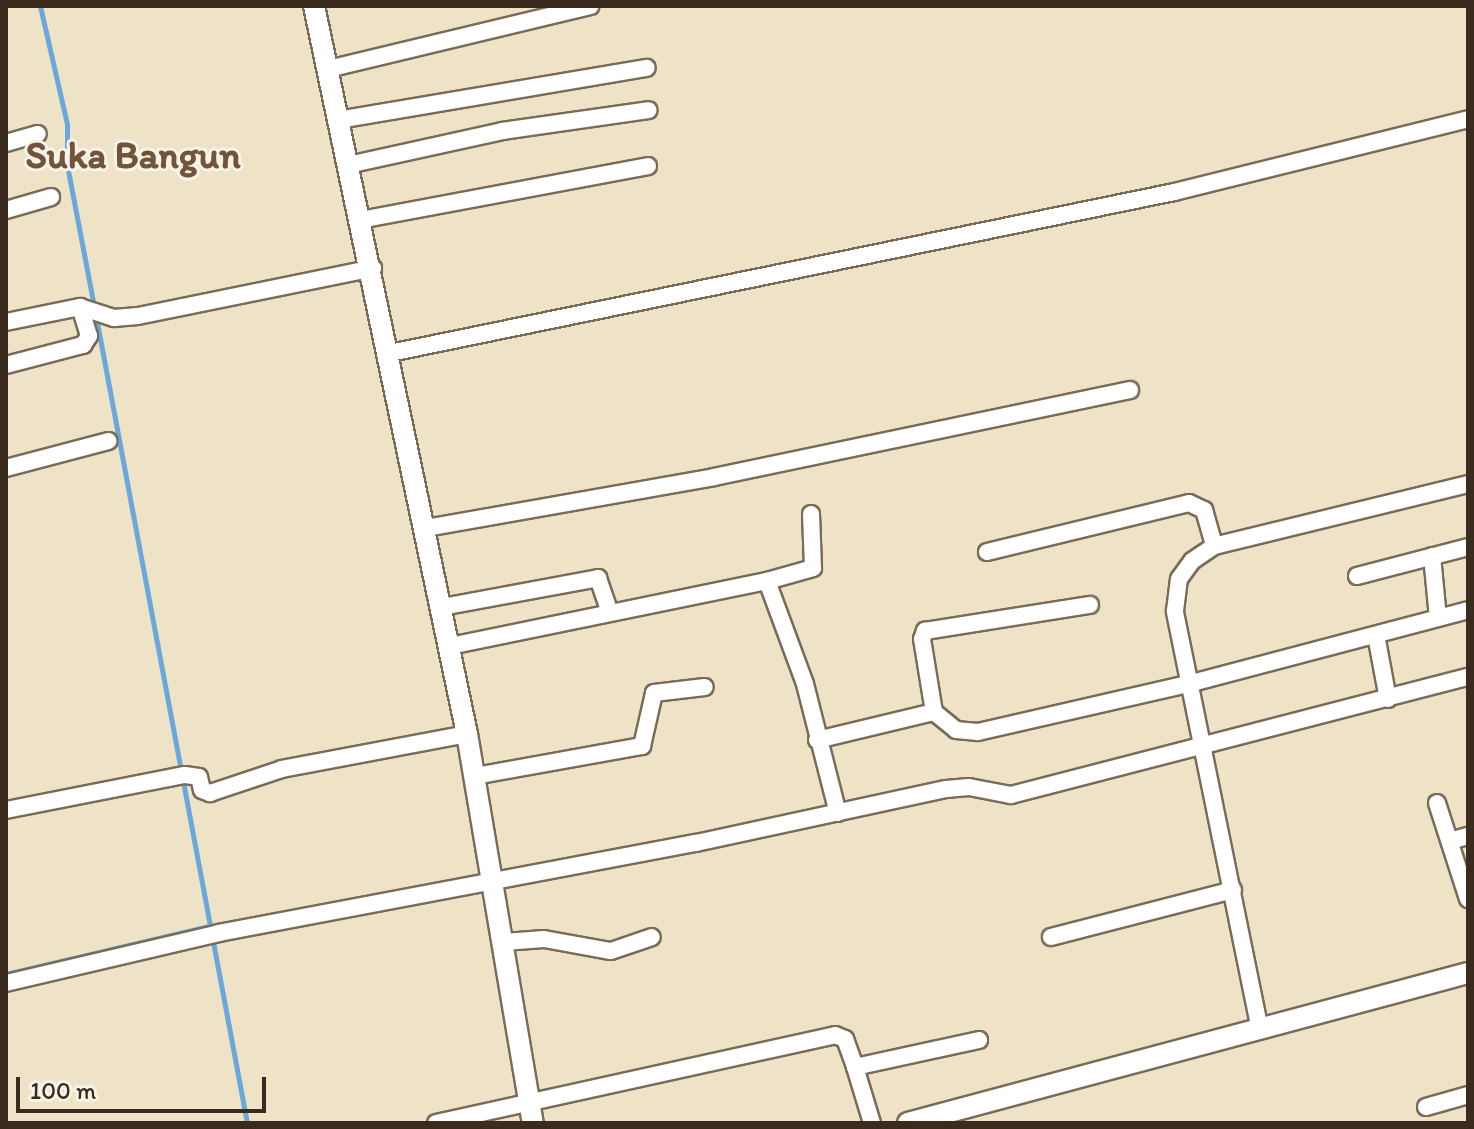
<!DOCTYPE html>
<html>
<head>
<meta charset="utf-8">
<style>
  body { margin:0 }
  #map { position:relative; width:1474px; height:1129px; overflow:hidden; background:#eee3c6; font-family:Itim,sans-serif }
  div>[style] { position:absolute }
  .stream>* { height:5px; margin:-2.5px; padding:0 2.5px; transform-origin:2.5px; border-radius:2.5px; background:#6aa8dc }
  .roads { filter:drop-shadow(2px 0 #7a6b59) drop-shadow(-2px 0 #7a6b59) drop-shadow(0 2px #7a6b59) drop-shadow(0 -2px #7a6b59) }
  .minor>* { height:16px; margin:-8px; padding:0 8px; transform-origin:8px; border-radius:8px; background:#fff }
  .tertiary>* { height:20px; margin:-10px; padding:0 10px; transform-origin:10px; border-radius:10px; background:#fff }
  span { translate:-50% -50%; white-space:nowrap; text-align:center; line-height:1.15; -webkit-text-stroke:6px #f7f3e8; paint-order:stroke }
  .quarter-label { font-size:38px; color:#71543a; font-weight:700 }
  .frame { position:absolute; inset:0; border:8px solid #3b2a1e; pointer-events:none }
  .scale { position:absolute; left:16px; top:1077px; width:250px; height:36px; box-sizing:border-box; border:4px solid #3b2a1e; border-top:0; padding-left:10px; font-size:24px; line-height:28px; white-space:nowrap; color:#3b2a1e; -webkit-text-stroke:6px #f7f3e8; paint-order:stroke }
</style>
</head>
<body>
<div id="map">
  <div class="stream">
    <i style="left:40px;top:6px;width:121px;rotate:77.1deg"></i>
    <i style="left:67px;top:124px;width:41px;rotate:90deg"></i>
    <i style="left:67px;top:165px;width:145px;rotate:79.2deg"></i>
    <i style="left:96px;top:317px;width:820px;rotate:79.39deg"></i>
    <i style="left:6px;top:974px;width:209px;rotate:-13.3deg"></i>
  </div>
  <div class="roads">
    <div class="minor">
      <i style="left:328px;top:69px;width:270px;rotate:-13.5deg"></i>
      <i style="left:338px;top:120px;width:313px;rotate:-9.6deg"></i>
      <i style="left:6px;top:143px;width:33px;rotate:-16deg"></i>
      <i style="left:348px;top:165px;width:158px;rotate:-12.4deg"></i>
      <i style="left:502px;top:131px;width:148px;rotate:-8.1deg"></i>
      <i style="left:6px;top:210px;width:47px;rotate:-16.1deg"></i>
      <i style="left:360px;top:220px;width:293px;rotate:-10.6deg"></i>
      <i style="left:6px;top:322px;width:76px;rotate:-11.5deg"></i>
      <i style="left:80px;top:307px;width:36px;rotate:18deg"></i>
      <i style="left:114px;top:318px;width:24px;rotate:-5deg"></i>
      <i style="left:138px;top:316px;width:240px;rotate:-11.5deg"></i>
      <i style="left:390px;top:353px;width:800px;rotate:-11.6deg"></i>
      <i style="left:1174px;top:192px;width:303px;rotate:-13.9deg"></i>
      <i style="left:6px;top:365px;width:80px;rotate:-14.6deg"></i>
      <i style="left:83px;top:345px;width:11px;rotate:-56deg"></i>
      <i style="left:89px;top:336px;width:30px;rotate:-107deg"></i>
      <i style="left:6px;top:468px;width:106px;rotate:-14.8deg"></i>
      <i style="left:426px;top:528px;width:292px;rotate:-10deg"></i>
      <i style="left:714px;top:477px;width:425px;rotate:-11.8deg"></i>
      <i style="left:987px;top:552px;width:208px;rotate:-13.6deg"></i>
      <i style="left:1189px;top:503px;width:17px;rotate:25deg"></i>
      <i style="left:1204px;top:510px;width:37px;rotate:74deg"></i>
      <i style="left:1432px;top:556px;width:62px;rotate:84.5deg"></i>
      <i style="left:1357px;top:576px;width:115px;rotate:-14.6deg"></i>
      <i style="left:767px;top:581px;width:48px;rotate:-15.8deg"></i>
      <i style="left:813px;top:568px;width:54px;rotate:-92.1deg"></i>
      <i style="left:442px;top:607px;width:159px;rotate:-10.5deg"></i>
      <i style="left:598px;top:578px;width:37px;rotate:71deg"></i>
      <i style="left:1376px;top:635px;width:65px;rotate:79.4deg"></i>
      <i style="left:450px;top:646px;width:324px;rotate:-11.6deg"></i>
      <i style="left:767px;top:581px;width:110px;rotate:69.7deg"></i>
      <i style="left:805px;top:684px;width:133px;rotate:75.7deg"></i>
      <i style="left:934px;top:712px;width:74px;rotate:-99.3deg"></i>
      <i style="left:922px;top:639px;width:9px;rotate:-69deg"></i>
      <i style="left:925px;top:631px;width:167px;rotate:-9deg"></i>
      <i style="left:817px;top:740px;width:120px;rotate:-13.5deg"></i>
      <i style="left:934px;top:712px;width:28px;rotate:39deg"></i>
      <i style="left:956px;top:730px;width:22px;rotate:5deg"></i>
      <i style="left:978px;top:732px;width:220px;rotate:-12.9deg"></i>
      <i style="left:1192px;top:683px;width:285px;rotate:-14.8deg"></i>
      <i style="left:475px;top:776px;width:170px;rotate:-10.2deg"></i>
      <i style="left:642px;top:746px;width:54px;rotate:-77.2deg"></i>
      <i style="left:654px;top:693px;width:51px;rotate:-6.7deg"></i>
      <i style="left:1437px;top:803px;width:101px;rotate:72.1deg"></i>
      <i style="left:6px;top:810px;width:182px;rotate:-11.1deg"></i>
      <i style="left:185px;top:775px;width:14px;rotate:8deg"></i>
      <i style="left:199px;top:777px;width:13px;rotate:77deg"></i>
      <i style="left:202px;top:790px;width:9px;rotate:21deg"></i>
      <i style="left:210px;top:793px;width:76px;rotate:-18.4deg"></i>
      <i style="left:282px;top:769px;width:188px;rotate:-10.7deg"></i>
      <i style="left:1450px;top:841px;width:19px;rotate:-16deg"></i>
      <i style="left:1051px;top:937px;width:188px;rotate:-14.5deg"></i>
      <i style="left:504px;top:942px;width:40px;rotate:-4.3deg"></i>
      <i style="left:544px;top:939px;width:68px;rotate:10.2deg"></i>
      <i style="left:611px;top:951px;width:43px;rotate:-18.9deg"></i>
      <i style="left:6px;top:983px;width:219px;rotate:-13.2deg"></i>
      <i style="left:219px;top:933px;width:485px;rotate:-10.7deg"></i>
      <i style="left:696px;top:843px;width:256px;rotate:-12.2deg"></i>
      <i style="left:946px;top:789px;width:23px;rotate:-5deg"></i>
      <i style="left:969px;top:787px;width:43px;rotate:10.8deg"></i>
      <i style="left:1011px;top:795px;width:472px;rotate:-14.5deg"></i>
      <i style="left:1260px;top:1030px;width:428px;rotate:-101.5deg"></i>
      <i style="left:1175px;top:611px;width:32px;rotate:-83deg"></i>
      <i style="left:1179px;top:579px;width:22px;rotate:-54deg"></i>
      <i style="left:1192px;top:561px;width:27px;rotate:-34deg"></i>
      <i style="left:1214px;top:546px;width:261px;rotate:-13.7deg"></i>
      <i style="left:855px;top:1067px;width:59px;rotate:73.1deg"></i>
      <i style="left:1426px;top:1107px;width:44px;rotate:-15.9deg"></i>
      <i style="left:436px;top:1123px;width:409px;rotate:-12.4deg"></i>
      <i style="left:835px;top:1035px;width:11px;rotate:22deg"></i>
      <i style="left:845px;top:1039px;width:30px;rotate:70deg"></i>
      <i style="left:855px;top:1067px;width:127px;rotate:-12.3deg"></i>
    </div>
    <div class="tertiary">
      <i style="left:314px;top:6px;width:744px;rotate:78.13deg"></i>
      <i style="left:467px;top:734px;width:395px;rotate:80.4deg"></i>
      <i style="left:908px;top:1123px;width:580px;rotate:-15deg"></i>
    </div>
  </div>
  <div class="quarter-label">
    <span style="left:133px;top:156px">Suka Bangun</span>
  </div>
  <div class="frame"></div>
  <div class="scale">100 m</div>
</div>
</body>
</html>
